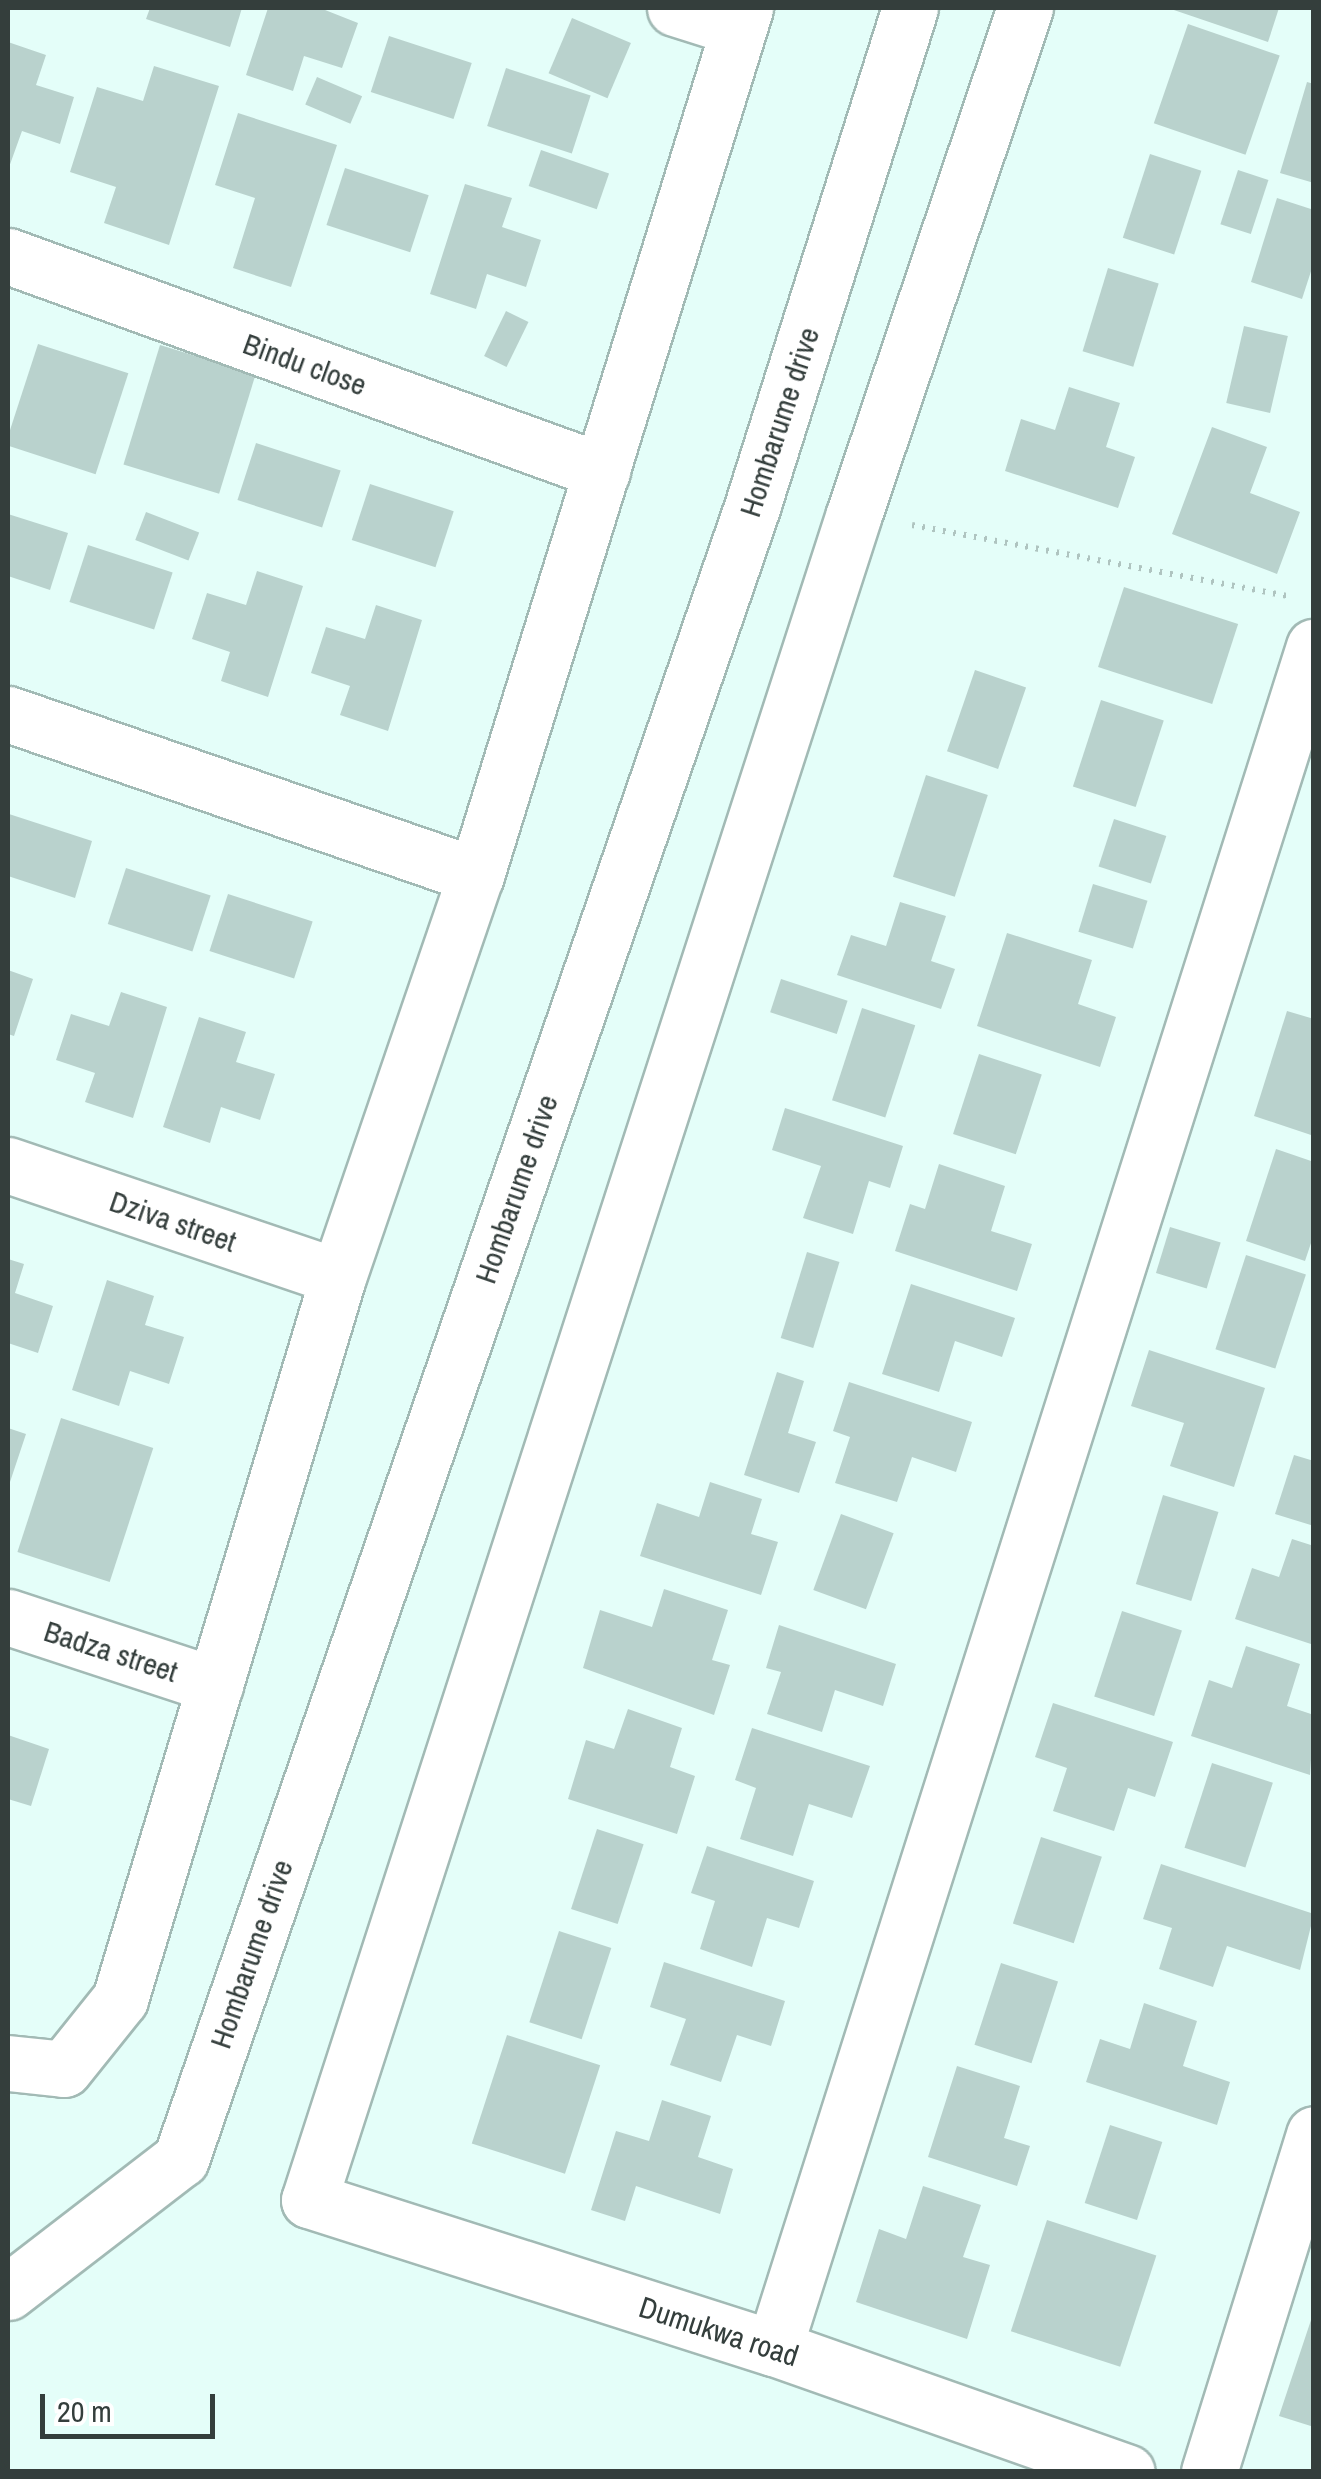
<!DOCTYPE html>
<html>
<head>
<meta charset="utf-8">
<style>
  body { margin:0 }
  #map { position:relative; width:1321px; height:2479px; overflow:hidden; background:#e4fef9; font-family:"Archivo Narrow",sans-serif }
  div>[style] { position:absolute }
  .building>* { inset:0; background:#b9d2cd; transform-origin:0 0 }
  .path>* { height:6px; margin-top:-3px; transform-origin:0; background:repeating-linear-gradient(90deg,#afc4c0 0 2.5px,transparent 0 10.5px) }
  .roads { filter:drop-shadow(2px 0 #a2bab5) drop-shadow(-2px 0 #a2bab5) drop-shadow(0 2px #a2bab5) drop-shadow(0 -2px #a2bab5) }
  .minor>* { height:55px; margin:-27.5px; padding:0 27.5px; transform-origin:27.5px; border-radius:27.5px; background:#fff }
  span { translate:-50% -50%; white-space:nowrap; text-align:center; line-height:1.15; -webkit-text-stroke:8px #fff; paint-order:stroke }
  .street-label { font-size:30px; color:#343e3c }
  .frame { position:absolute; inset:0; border:10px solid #343e3c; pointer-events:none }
  .scale { position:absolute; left:40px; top:2394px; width:175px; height:45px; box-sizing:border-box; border:5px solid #343e3c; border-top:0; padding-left:12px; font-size:30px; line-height:35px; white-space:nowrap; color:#343e3c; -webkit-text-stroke:8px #fff; paint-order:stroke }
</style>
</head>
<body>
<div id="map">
  <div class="building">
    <i style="clip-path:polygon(150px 8px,242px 8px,230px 47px,146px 19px)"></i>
    <i style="clip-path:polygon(268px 8px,320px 8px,358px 23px,342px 68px,304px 56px,293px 91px,246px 75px)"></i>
    <i style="clip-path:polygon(1168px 8px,1279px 8px,1268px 42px)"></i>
    <i style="left:572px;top:18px;width:64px;height:60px;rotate:23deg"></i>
    <i style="left:1188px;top:24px;width:97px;height:105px;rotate:19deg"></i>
    <i style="left:389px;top:36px;width:87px;height:59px;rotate:18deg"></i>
    <i style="clip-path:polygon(8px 42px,46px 55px,36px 85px,74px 97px,60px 144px,22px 131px,8px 170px)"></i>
    <i style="clip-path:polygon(154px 66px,219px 86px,169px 245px,104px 223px,116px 187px,70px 172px,97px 87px,143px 101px)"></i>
    <i style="left:506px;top:68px;width:89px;height:61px;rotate:18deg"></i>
    <i style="left:317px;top:77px;width:49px;height:30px;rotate:23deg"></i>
    <i style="clip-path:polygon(1307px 82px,1314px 84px,1314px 183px,1280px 173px)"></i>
    <i style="clip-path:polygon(238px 113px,337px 145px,291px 287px,233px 268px,255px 198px,215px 185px)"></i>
    <i style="left:541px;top:150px;width:72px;height:38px;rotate:19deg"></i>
    <i style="left:1150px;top:154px;width:54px;height:88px;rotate:18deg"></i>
    <i style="left:345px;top:168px;width:88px;height:60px;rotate:18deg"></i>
    <i style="left:1238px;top:170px;width:32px;height:57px;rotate:18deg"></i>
    <i style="clip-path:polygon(465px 184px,512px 198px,502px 227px,541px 240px,526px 287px,487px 274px,476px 309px,430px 294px)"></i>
    <i style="clip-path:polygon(1277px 198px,1314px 210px,1314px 262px,1302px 299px,1251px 282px)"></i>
    <i style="left:1108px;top:268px;width:53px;height:87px;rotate:17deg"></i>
    <i style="left:506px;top:311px;width:25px;height:50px;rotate:26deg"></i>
    <i style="left:1244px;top:326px;width:45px;height:79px;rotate:13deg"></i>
    <i style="left:38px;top:344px;width:95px;height:106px;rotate:18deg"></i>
    <i style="left:160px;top:345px;width:100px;height:125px;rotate:17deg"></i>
    <i style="clip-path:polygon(1069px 387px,1120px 403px,1106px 447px,1135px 457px,1118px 508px,1005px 471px,1021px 419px,1055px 430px)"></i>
    <i style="clip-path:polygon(1212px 427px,1267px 447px,1250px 493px,1300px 512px,1277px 574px,1172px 534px)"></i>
    <i style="left:256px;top:443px;width:89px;height:60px;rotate:18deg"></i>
    <i style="left:370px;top:484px;width:88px;height:59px;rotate:18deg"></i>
    <i style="left:146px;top:512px;width:57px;height:30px;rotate:21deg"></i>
    <i style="clip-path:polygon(8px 514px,68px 533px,50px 590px,8px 576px)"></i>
    <i style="left:88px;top:545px;width:89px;height:60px;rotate:18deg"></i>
    <i style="clip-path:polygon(257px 571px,303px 586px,268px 697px,221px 681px,230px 652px,192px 639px,207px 593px,246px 605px)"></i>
    <i style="left:1124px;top:587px;width:120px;height:84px;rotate:18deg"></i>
    <i style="clip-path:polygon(376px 605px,422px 620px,388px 731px,340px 715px,350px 686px,311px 673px,326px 627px,365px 639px)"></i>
    <i style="left:975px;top:670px;width:54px;height:86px;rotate:19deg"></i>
    <i style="left:1101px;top:700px;width:66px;height:91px;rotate:18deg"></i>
    <i style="left:926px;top:775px;width:65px;height:107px;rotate:18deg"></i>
    <i style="clip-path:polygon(9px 814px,92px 841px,75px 898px,8px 876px)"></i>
    <i style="left:1114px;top:819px;width:55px;height:50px;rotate:18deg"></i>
    <i style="left:126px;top:868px;width:89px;height:59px;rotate:18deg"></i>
    <i style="left:1093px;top:884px;width:57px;height:50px;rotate:17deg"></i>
    <i style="left:228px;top:894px;width:89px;height:60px;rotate:18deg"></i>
    <i style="clip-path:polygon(900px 902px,946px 916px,931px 961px,955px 969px,941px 1009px,837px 975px,851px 935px,886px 946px)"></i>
    <i style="clip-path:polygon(1007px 933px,1092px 960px,1078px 1004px,1116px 1017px,1100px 1067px,977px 1026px)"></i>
    <i style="clip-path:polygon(8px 970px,33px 979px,14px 1036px,8px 1034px)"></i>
    <i style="left:781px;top:979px;width:70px;height:35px;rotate:18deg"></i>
    <i style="clip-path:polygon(121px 992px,167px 1007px,133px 1118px,85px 1102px,95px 1073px,56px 1060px,71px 1014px,109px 1026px)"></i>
    <i style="left:862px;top:1008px;width:56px;height:97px;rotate:18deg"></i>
    <i style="clip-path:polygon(1287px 1011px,1314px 1019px,1314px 1136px,1254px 1116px)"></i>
    <i style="clip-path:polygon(199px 1017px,246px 1032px,236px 1062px,275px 1074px,260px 1120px,221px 1107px,210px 1143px,163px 1127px)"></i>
    <i style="left:979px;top:1054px;width:66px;height:84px;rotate:18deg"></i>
    <i style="clip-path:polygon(785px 1108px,903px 1146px,890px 1188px,869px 1181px,853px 1234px,803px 1218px,821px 1166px,772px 1150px)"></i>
    <i style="clip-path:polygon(1276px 1149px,1314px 1162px,1314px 1234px,1305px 1261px,1246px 1241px)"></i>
    <i style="clip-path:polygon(939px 1164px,1005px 1186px,991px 1231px,1032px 1244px,1017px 1291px,895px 1251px,910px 1204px,925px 1209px)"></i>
    <i style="left:1170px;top:1227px;width:53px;height:48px;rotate:17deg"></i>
    <i style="left:807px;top:1252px;width:34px;height:90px;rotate:17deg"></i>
    <i style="left:1246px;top:1255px;width:63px;height:99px;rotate:18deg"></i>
    <i style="clip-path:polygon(8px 1259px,24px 1264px,15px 1293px,53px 1306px,38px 1353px,8px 1343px)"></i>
    <i style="clip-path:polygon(107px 1280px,154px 1296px,145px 1325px,184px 1337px,169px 1384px,130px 1371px,119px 1406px,72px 1390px)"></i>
    <i style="clip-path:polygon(911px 1284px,1015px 1318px,1002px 1357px,955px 1341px,939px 1392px,882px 1374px)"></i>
    <i style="clip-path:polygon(1149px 1350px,1265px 1388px,1234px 1487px,1170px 1466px,1184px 1423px,1131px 1406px)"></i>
    <i style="clip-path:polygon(777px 1372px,804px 1381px,788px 1433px,816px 1442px,799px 1493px,744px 1475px)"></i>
    <i style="clip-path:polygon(849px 1382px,972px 1422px,956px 1472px,912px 1457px,897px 1502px,835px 1483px,850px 1437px,833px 1431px)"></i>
    <i style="left:61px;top:1418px;width:97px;height:141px;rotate:18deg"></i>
    <i style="clip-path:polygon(8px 1428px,26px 1434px,8px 1488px)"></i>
    <i style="clip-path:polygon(1294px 1455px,1314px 1461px,1314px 1526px,1275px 1514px)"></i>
    <i style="clip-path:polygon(710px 1482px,762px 1499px,751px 1534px,778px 1542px,761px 1595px,640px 1556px,657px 1503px,699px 1517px)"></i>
    <i style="left:1163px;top:1495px;width:58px;height:93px;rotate:17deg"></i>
    <i style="left:841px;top:1514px;width:56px;height:81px;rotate:20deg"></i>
    <i style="clip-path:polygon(1292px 1539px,1314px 1546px,1314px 1645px,1235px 1619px,1252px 1568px,1279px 1577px)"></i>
    <i style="clip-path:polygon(664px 1589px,728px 1610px,712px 1660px,730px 1665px,714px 1715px,583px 1668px,600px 1610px,652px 1627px)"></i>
    <i style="left:1122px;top:1611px;width:63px;height:90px;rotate:18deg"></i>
    <i style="clip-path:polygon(779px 1625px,896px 1664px,883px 1706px,835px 1690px,822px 1732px,767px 1714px,781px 1672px,766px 1668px)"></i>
    <i style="clip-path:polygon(1246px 1646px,1300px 1664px,1287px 1706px,1314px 1715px,1310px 1775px,1191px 1736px,1209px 1680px,1232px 1688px)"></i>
    <i style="clip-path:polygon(1053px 1703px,1173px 1742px,1155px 1797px,1128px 1788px,1114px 1831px,1053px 1811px,1067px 1768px,1035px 1757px)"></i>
    <i style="clip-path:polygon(628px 1709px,682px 1728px,670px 1767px,695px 1776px,677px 1834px,568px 1799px,586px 1740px,614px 1749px)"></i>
    <i style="clip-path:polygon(752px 1728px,870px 1766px,852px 1818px,809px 1804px,793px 1856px,740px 1839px,756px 1788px,735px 1780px)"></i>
    <i style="clip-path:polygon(8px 1735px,49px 1749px,31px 1806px,8px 1799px)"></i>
    <i style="left:1212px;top:1763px;width:64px;height:89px;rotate:18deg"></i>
    <i style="left:597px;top:1829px;width:49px;height:84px;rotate:18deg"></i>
    <i style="left:1041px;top:1837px;width:64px;height:91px;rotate:18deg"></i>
    <i style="clip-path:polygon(707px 1846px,814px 1881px,799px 1928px,767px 1918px,752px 1967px,700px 1949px,715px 1901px,691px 1893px)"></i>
    <i style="clip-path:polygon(1161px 1864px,1314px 1914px,1300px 1970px,1227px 1946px,1213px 1987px,1159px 1969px,1172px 1928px,1143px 1919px)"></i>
    <i style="left:559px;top:1931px;width:55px;height:96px;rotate:18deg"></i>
    <i style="clip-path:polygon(664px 1962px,785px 2001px,771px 2046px,737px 2035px,721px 2082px,670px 2065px,686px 2019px,650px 2007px)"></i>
    <i style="left:1001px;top:1963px;width:60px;height:86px;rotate:18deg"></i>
    <i style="clip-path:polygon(1144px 2003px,1197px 2021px,1183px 2066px,1230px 2082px,1217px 2125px,1086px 2082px,1100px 2039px,1130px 2049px)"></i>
    <i style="left:507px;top:2035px;width:98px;height:114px;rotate:18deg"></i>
    <i style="clip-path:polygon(957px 2066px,1020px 2086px,1004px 2138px,1030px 2146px,1017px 2186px,928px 2157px)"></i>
    <i style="clip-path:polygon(662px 2100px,711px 2116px,698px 2157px,733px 2169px,720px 2214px,636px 2186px,625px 2221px,591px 2210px,616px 2131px,649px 2141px)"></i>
    <i style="left:1110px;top:2125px;width:55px;height:82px;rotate:18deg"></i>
    <i style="clip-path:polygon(923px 2186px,981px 2205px,963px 2257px,990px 2265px,967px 2339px,856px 2302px,879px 2229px,906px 2239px)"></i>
    <i style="left:1047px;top:2220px;width:115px;height:117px;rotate:18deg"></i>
    <i style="clip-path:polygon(1314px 2311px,1314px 2427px,1279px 2416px)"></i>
  </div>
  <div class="path">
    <i style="left:912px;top:525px;width:383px;rotate:10.7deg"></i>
  </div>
  <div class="roads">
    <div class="minor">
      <i style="left:675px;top:8px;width:66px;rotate:17.6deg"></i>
      <i style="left:1025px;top:8px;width:534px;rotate:108.67deg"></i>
      <i style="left:854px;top:514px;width:1772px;rotate:107.91deg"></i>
      <i style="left:309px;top:2200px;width:488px;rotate:17.7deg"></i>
      <i style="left:774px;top:2348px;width:374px;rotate:19.4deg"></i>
      <i style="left:8px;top:256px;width:632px;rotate:19.9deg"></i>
      <i style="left:8px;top:714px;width:495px;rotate:19deg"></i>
      <i style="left:8px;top:1165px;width:348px;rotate:18.7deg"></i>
      <i style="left:8px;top:1617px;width:218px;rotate:18.2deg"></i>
      <i style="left:8px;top:2063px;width:56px;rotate:6.1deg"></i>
      <i style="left:64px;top:2069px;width:90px;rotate:-51.3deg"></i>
      <i style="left:120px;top:1999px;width:754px;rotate:-73.2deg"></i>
      <i style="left:338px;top:1277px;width:425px;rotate:-71.1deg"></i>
      <i style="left:476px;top:875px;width:908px;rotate:-72.76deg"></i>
      <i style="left:8px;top:2292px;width:218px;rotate:-37.6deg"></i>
      <i style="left:181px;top:2159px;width:1751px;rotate:-70.93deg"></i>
      <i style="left:753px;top:504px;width:520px;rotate:-72.44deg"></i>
      <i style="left:774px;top:2348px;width:1785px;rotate:-72.39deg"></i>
      <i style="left:1209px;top:2472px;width:354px;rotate:-72.7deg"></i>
    </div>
  </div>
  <div class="street-label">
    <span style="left:305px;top:364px;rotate:20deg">Bindu close</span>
    <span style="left:779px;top:422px;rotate:-72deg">Hombarume drive</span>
    <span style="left:516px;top:1189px;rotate:-71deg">Hombarume drive</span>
    <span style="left:173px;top:1221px;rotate:19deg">Dziva street</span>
    <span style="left:111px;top:1651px;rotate:18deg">Badza street</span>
    <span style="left:251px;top:1954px;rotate:-71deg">Hombarume drive</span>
    <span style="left:719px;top:2331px;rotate:18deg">Dumukwa road</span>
  </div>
  <div class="frame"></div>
  <div class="scale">20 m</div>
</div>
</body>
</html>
